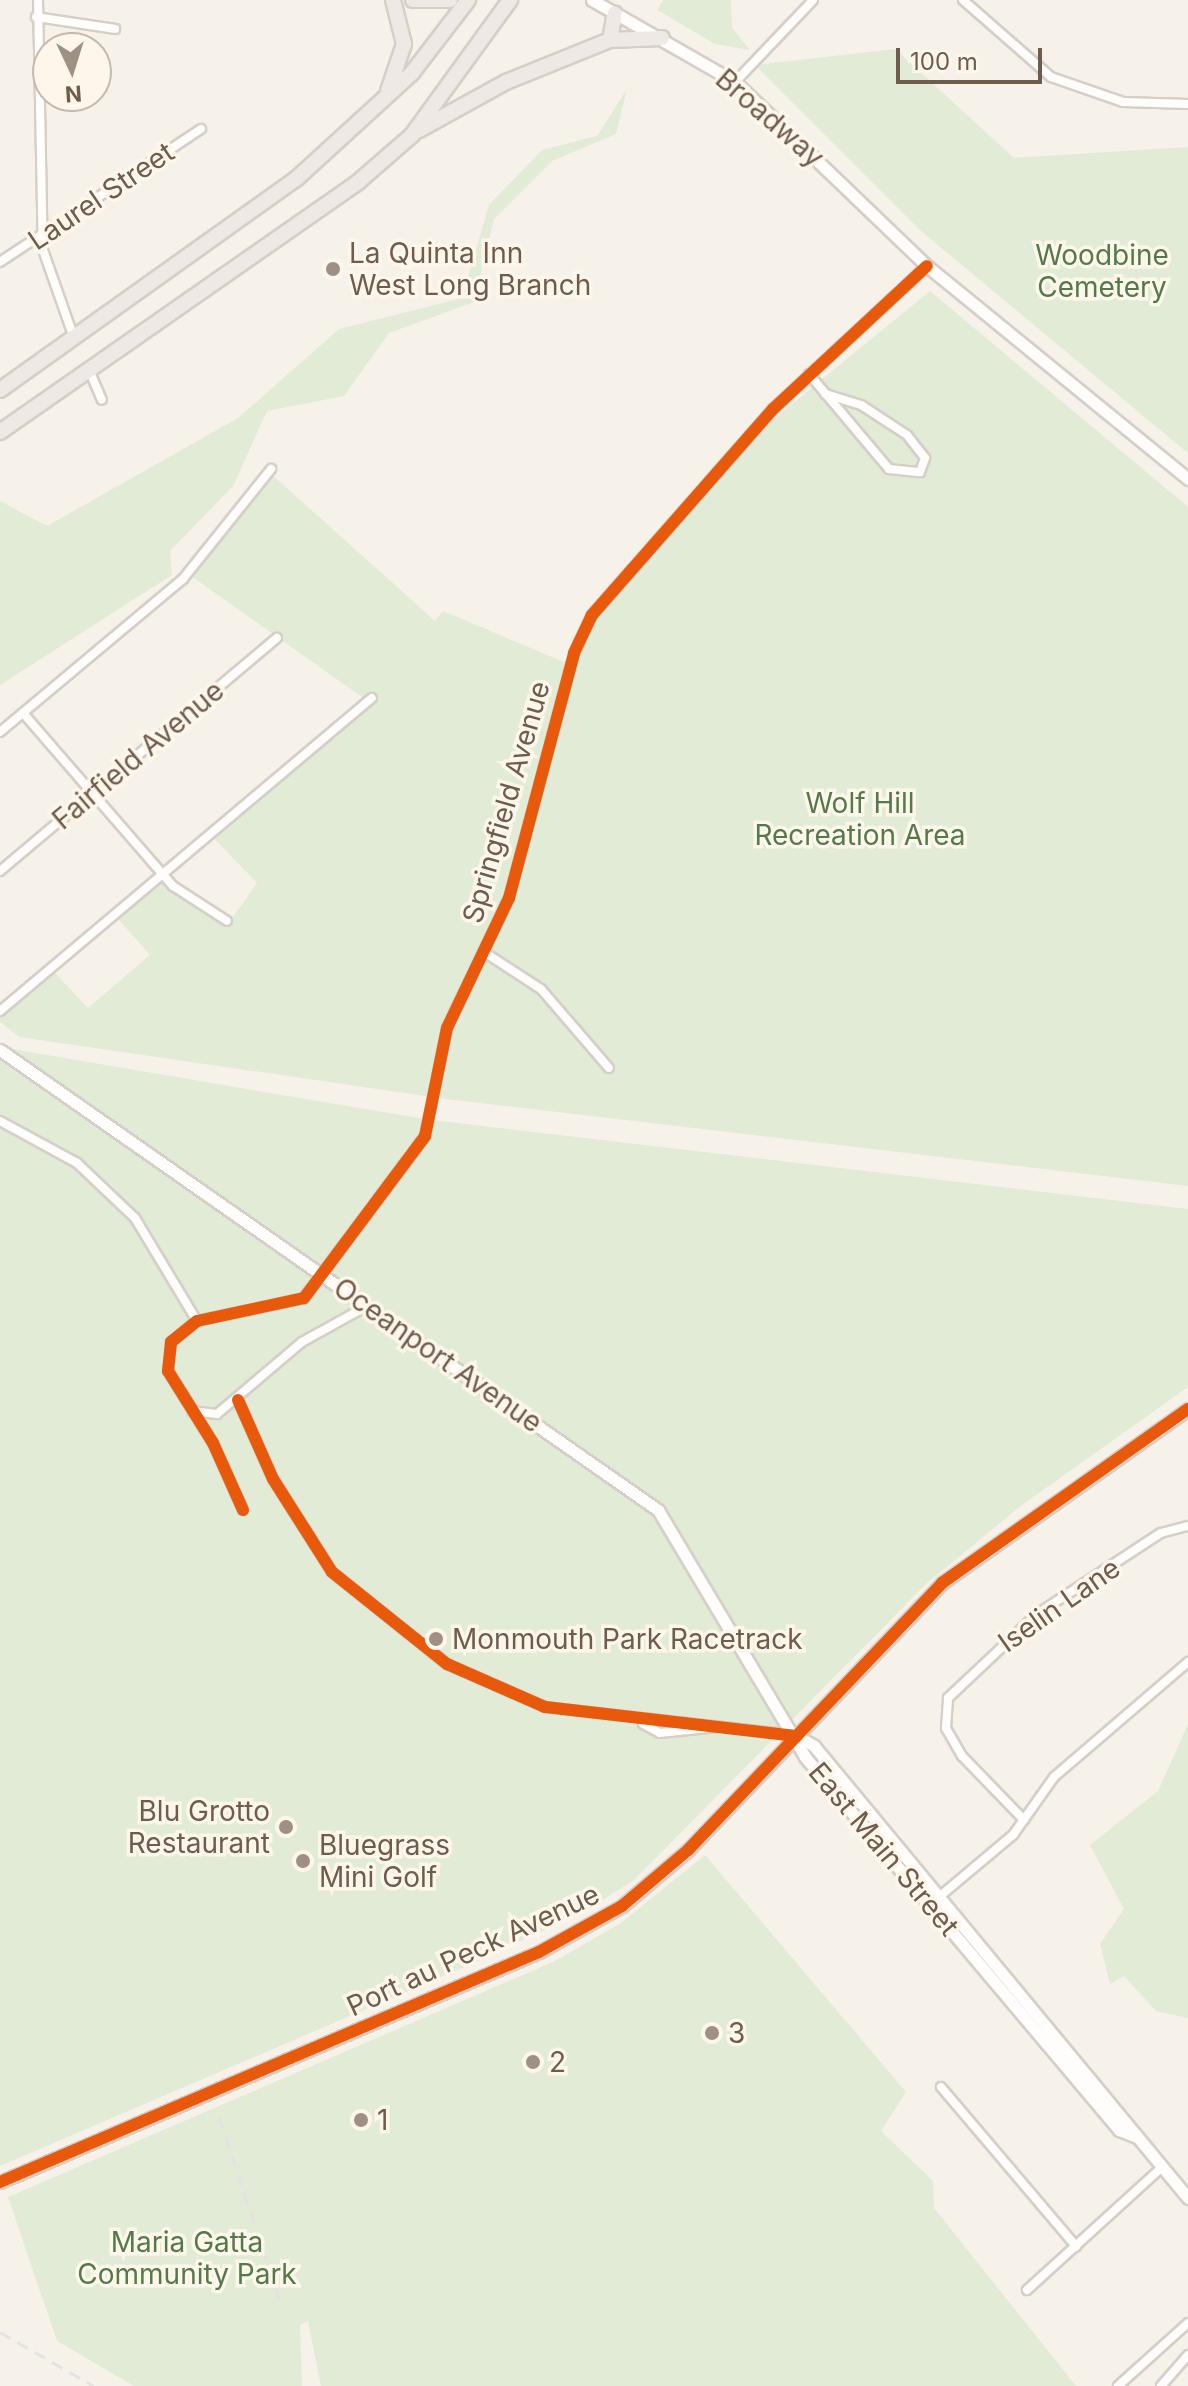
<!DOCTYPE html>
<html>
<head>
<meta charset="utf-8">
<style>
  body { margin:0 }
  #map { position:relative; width:1188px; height:2386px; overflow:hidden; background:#f6f2ea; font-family:Inter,sans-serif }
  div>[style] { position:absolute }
  .green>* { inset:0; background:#e1ebd6 }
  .roads { filter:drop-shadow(2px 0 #d5cfc8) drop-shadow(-2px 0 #d5cfc8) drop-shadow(0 2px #d5cfc8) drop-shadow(0 -2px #d5cfc8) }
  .street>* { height:8px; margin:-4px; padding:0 4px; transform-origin:4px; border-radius:4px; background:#fefdfc }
  .secondary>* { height:11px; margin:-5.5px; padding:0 5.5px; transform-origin:5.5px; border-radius:5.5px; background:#fefdfc }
  .highway>* { height:14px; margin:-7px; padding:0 7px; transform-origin:7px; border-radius:7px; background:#efe9e5 }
  .rail>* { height:3px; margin-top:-1.5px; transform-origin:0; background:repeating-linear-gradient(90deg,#e4e2e4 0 12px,transparent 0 20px) }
  .cycleway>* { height:12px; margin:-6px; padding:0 6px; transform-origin:6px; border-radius:6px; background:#e8590c }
  .dots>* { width:22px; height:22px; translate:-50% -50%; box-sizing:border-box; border:4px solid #fdf7eb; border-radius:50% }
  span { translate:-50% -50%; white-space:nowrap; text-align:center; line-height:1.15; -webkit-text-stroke:7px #fdf7eb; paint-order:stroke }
  .street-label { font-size:28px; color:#705c4d }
  .poi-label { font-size:28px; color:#705c4d }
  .left { translate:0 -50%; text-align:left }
  .right { translate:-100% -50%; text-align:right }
  .park-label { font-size:28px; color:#547a4a }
  .north { position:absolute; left:32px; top:32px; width:80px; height:80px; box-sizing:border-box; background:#fdf7eb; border:2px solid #c5b9ac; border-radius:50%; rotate:176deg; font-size:22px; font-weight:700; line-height:32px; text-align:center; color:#705c4d }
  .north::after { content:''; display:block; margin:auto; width:28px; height:36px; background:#9f9084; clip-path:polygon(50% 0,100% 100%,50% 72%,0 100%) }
  .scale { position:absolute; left:896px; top:48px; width:146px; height:36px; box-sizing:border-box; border:4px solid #705c4d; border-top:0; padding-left:10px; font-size:24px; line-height:28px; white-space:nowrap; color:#705c4d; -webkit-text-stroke:6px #fdf7eb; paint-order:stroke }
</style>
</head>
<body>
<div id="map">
  <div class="green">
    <i style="clip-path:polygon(663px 0,731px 0,732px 28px,750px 50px,715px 44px,657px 10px)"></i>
    <i style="clip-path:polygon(895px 49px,1014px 158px,1188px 147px,1188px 453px,921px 231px,755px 65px)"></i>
    <i style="clip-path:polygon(627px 89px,616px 134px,552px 161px,494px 219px,474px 302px,389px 333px,344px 396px,267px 411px,233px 486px,170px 551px,172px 575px,0 685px,0 501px,47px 526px,238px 418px,339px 329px,462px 298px,489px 205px,542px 150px,597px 136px)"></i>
    <i style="clip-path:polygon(930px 291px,1188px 507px,1188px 1186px,446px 1099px,19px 1037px,0 1022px,0 1012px,52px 970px,88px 1008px,150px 955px,114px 914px,159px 879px,228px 924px,257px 883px,210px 834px,369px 702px,187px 573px,269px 472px,435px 621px,443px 611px,571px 665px,594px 615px,737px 449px)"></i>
    <i style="clip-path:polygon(0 1047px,424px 1119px,1188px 1209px,1188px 1387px,1022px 1505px,926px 1584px,634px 1880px,580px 1914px,469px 1965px,0 2166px)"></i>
    <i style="clip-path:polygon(1188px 1724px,1188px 2018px,1156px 2011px,1124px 1976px,1110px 1984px,1100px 1944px,1124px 1909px,1090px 1845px,1158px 1791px)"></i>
    <i style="clip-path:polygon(705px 1855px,906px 2092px,881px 2131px,933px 2181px,934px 2208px,1076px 2386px,321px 2386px,308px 2321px,300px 2325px,302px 2386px,134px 2386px,57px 2341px,8px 2197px,553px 1962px,621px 1923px)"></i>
  </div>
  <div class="roads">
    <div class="street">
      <i style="left:38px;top:0;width:250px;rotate:88.9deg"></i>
      <i style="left:43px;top:250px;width:93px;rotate:70.6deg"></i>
      <i style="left:963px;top:0;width:117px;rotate:41.2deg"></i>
      <i style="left:1051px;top:77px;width:76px;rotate:19.1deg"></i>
      <i style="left:1123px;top:102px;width:65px;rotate:1.8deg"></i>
      <i style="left:36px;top:17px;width:80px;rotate:8.6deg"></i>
      <i style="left:735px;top:82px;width:113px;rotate:-46.4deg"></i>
      <i style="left:0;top:262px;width:241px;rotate:-33.5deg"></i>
      <i style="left:90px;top:372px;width:30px;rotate:67deg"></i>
      <i style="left:809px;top:374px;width:124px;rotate:49.9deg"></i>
      <i style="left:889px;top:469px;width:31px;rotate:6deg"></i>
      <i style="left:920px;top:472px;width:15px;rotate:-70deg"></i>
      <i style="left:925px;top:458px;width:29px;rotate:-128deg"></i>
      <i style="left:907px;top:435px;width:55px;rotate:-146.9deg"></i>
      <i style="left:861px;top:405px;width:37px;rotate:-163deg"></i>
      <i style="left:23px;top:713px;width:229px;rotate:49.1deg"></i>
      <i style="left:173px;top:886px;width:64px;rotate:32.9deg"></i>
      <i style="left:0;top:732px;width:239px;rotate:-39.9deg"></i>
      <i style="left:183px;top:579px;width:141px;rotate:-51.3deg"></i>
      <i style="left:0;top:871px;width:362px;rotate:-40.1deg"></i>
      <i style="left:484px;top:952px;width:68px;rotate:33deg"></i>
      <i style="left:541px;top:989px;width:104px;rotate:49.3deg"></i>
      <i style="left:0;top:1011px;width:486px;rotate:-40.1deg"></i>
      <i style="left:0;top:1121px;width:88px;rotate:28.6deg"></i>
      <i style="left:77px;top:1163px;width:80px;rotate:43.5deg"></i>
      <i style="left:135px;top:1218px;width:120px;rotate:59deg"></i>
      <i style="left:238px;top:1400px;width:86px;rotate:66.1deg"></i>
      <i style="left:273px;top:1479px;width:110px;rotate:57.6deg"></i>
      <i style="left:332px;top:1572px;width:147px;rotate:38.7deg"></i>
      <i style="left:447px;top:1664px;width:107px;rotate:23.7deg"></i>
      <i style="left:545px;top:1707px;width:251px;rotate:6.4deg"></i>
      <i style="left:192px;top:1411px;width:25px;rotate:7deg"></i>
      <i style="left:217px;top:1414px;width:111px;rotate:-40.3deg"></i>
      <i style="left:302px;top:1342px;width:74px;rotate:-29deg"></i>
      <i style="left:243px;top:1510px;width:73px;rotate:-114.1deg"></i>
      <i style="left:213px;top:1443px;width:85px;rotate:-122deg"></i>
      <i style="left:168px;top:1371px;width:29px;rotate:-84deg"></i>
      <i style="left:171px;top:1342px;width:33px;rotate:-39deg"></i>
      <i style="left:197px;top:1321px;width:109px;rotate:-12.1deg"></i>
      <i style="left:304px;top:1298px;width:202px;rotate:-53.2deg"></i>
      <i style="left:425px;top:1136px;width:110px;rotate:-78.5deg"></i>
      <i style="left:447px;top:1028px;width:144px;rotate:-64.5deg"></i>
      <i style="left:509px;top:898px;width:253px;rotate:-75.1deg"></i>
      <i style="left:574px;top:653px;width:42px;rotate:-64.7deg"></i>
      <i style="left:592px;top:615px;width:274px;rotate:-48.7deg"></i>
      <i style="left:773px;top:409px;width:210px;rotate:-42.9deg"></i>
      <i style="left:643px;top:1724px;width:19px;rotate:28deg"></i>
      <i style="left:660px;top:1733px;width:58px;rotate:-5.9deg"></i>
      <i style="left:1024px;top:1820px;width:89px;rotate:-134.1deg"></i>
      <i style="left:962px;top:1756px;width:32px;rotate:-120deg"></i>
      <i style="left:946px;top:1728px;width:30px;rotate:-86deg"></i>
      <i style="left:948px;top:1698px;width:122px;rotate:-43.3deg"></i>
      <i style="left:1037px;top:1614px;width:148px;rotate:-33.2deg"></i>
      <i style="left:1161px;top:1533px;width:28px;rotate:-15deg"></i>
      <i style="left:939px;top:1897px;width:97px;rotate:-40deg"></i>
      <i style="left:1013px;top:1835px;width:71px;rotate:-54.7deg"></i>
      <i style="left:1054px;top:1777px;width:177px;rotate:-40.6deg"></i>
      <i style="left:941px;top:2087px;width:209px;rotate:49.7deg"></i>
      <i style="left:1027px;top:2290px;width:183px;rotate:-42.3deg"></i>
      <i style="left:1118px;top:2386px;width:94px;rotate:-42deg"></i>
      <i style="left:1161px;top:2386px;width:41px;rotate:-48.9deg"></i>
    </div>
    <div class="secondary">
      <i style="left:592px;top:0;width:165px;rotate:29.8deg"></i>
      <i style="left:735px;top:82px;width:266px;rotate:43.8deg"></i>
      <i style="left:927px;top:266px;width:337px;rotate:39.2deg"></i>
      <i style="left:0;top:1050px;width:803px;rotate:34.96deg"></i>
      <i style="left:658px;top:1510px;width:287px;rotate:59.2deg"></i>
      <i style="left:805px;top:1757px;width:488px;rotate:49.9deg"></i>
      <i style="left:1119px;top:2130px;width:18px;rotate:22deg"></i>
      <i style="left:797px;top:1736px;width:20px;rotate:30deg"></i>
      <i style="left:814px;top:1746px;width:587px;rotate:50.39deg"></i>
      <i style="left:0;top:2182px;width:586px;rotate:-23.11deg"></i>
      <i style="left:539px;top:1952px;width:95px;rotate:-29deg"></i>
      <i style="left:622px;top:1906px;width:87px;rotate:-40.3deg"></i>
      <i style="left:688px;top:1850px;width:369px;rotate:-46.4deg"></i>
      <i style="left:942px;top:1583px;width:301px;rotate:-35.3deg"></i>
    </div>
    <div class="highway">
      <i style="left:413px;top:0;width:37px"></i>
      <i style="left:610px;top:40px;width:27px;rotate:-80deg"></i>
      <i style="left:388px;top:91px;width:50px;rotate:-71.2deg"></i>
      <i style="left:404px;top:44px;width:45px;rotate:-104deg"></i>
      <i style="left:419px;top:130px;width:99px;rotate:-28.9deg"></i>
      <i style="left:506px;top:82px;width:112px;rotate:-22deg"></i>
      <i style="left:610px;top:40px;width:52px;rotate:-2.2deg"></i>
      <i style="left:0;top:390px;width:364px;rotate:-35.5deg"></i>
      <i style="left:296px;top:179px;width:157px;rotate:-42.4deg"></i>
      <i style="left:412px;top:73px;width:92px;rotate:-52.5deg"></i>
      <i style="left:0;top:432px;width:437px;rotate:-34.9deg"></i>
      <i style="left:358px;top:182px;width:72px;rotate:-41deg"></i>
      <i style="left:412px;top:135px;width:167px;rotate:-54deg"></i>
    </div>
  </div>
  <div class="rail">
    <i style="left:219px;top:2117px;width:196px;rotate:71.6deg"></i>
    <i style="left:0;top:2332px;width:108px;rotate:29.9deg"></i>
  </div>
  <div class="cycleway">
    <i style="left:238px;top:1400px;width:86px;rotate:66.1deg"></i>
    <i style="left:273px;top:1479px;width:110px;rotate:57.6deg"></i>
    <i style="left:332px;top:1572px;width:147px;rotate:38.7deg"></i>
    <i style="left:447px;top:1664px;width:107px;rotate:23.7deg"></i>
    <i style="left:545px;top:1707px;width:253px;rotate:6.6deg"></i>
    <i style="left:243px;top:1510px;width:73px;rotate:-114.1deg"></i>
    <i style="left:213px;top:1443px;width:85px;rotate:-122deg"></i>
    <i style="left:168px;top:1371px;width:29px;rotate:-84deg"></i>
    <i style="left:171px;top:1342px;width:33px;rotate:-39deg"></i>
    <i style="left:197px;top:1321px;width:109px;rotate:-12.1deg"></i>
    <i style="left:304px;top:1298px;width:202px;rotate:-53.2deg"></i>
    <i style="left:425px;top:1136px;width:110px;rotate:-78.5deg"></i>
    <i style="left:447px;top:1028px;width:144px;rotate:-64.5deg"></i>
    <i style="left:509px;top:898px;width:253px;rotate:-75.1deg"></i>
    <i style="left:574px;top:653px;width:42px;rotate:-64.7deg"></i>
    <i style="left:592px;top:615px;width:274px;rotate:-48.7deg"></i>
    <i style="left:773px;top:409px;width:210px;rotate:-42.9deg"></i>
    <i style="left:0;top:2182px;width:586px;rotate:-23.11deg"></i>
    <i style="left:539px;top:1952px;width:95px;rotate:-29deg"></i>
    <i style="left:622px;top:1906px;width:87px;rotate:-40.3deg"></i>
    <i style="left:688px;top:1850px;width:369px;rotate:-46.4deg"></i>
    <i style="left:942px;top:1583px;width:301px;rotate:-35.3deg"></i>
  </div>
  <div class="dots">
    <i style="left:333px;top:269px;background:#9f9084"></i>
    <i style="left:436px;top:1639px;background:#9f9084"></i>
    <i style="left:286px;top:1827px;background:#9f9084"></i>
    <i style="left:303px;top:1861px;background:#9f9084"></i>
    <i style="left:712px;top:2033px;background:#9f9084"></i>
    <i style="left:533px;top:2062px;background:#9f9084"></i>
    <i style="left:361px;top:2120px;background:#9f9084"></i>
  </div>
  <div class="street-label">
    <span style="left:770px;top:118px;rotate:41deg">Broadway</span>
    <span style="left:101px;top:196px;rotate:-34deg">Laurel Street</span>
    <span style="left:138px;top:755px;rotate:-40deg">Fairfield Avenue</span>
    <span style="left:506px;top:802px;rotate:-74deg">Springfield Avenue</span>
    <span style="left:438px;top:1355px;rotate:35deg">Oceanport Avenue</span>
    <span style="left:1059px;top:1605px;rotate:-35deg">Iselin Lane</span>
    <span style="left:884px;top:1849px;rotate:50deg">East Main Street</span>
    <span style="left:473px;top:1950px;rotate:-25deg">Port au Peck Avenue</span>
  </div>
  <div class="poi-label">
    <span class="left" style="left:349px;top:269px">La Quinta Inn<br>West Long Branch</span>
    <span class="left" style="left:452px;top:1639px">Monmouth Park Racetrack</span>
    <span class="right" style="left:270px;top:1827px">Blu Grotto<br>Restaurant</span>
    <span class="left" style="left:319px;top:1861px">Bluegrass<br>Mini Golf</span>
    <span class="left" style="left:728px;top:2033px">3</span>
    <span class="left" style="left:549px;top:2062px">2</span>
    <span class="left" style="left:377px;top:2120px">1</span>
  </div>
  <div class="park-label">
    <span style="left:1102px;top:271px">Woodbine<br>Cemetery</span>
    <span style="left:860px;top:819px">Wolf Hill<br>Recreation Area</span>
    <span style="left:187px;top:2258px">Maria Gatta<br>Community Park</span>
  </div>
  <div class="north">N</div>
  <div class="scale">100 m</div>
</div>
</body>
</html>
